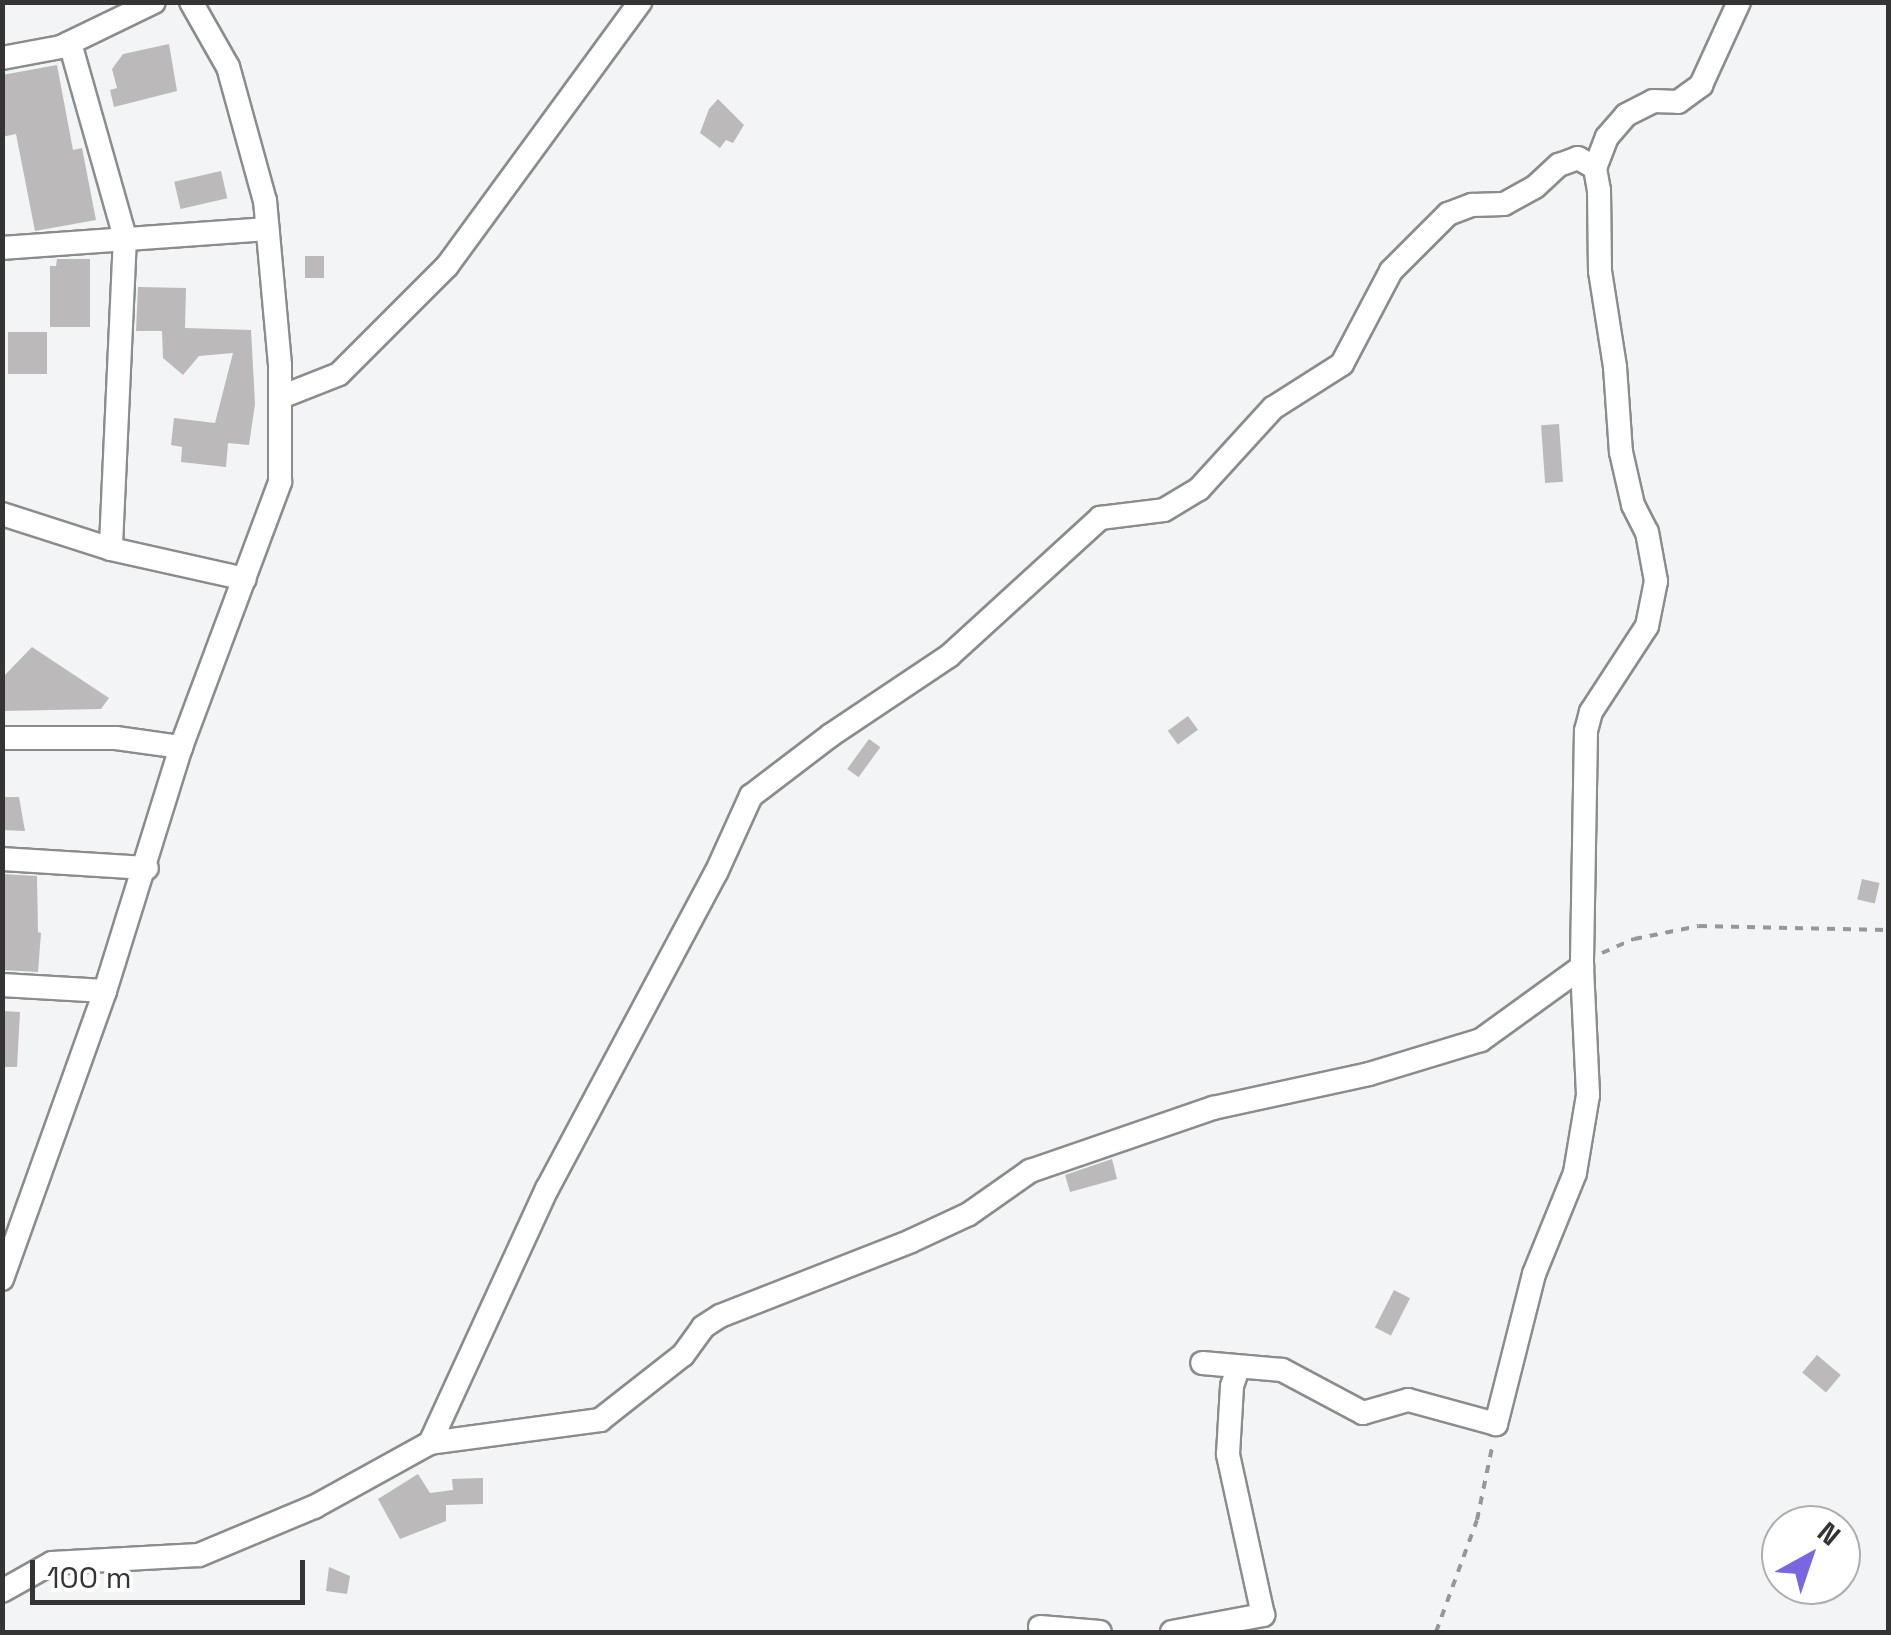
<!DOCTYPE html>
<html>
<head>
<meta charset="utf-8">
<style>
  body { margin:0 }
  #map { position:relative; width:1891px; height:1635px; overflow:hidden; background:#f3f4f5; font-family:"Space Grotesk",sans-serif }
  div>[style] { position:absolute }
  .building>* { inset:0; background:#bbb9ba; transform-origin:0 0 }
  .path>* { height:4px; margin-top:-2px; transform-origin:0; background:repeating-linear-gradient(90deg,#969798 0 8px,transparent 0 16px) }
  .roads { filter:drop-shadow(2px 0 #8b8c8d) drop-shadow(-2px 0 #8b8c8d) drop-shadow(0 2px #8b8c8d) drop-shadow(0 -2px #8b8c8d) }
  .minor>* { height:22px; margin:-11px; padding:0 11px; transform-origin:11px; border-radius:11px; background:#fff }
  span { translate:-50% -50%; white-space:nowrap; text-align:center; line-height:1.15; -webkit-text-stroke:8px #fff; paint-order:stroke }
  .frame { position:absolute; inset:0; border:5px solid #343435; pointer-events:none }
  .north { position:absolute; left:1761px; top:1505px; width:100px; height:100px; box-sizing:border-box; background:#fff; border:2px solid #aeaeae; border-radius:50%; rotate:40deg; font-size:28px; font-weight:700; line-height:40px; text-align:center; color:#343435 }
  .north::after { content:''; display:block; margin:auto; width:35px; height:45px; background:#7a66e1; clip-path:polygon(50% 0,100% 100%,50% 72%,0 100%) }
  .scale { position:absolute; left:30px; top:1560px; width:275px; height:45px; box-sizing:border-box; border:5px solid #343435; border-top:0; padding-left:12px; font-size:30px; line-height:35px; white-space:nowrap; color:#343435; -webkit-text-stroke:8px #fff; paint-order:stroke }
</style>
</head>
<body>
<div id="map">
  <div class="building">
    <i style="clip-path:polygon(169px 44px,177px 91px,114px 107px,110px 90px,117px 88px,112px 69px,123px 54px)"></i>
    <i style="clip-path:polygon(57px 65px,73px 150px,82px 148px,96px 220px,35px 231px,16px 134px,2px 137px,2px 75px)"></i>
    <i style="clip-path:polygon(718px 99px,744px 125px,733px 143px,726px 140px,720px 148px,700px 133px,709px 109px)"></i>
    <i style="left:221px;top:171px;width:28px;height:48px;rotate:77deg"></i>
    <i style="left:324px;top:256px;width:22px;height:19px;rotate:90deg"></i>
    <i style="clip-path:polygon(57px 259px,90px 259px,90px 327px,50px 327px,50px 266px,56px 266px)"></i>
    <i style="clip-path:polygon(138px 287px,186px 288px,185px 328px,251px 330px,255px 404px,249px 445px,228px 443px,226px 467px,181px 462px,182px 447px,171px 445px,174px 418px,215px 423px,233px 353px,199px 356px,183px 375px,163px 358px,162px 331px,136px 331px)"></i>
    <i style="left:8px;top:332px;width:39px;height:42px"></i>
    <i style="left:1559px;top:424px;width:58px;height:18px;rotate:86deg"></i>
    <i style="clip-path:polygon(32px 647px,109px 698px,101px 709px,2px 711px,2px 678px)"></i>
    <i style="left:1188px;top:716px;width:17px;height:25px;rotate:54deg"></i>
    <i style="left:869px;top:739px;width:14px;height:37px;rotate:36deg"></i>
    <i style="clip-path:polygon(2px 797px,19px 797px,25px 831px,2px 830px)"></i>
    <i style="clip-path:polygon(2px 874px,37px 876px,38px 932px,41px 933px,38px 972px,2px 970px)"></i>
    <i style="left:1862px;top:879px;width:18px;height:21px;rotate:13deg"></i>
    <i style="clip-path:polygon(2px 1011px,20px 1012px,17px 1067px,2px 1067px)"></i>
    <i style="clip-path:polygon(1112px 1159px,1117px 1179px,1070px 1192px,1065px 1175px)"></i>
    <i style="left:1394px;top:1290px;width:18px;height:42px;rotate:27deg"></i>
    <i style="left:1817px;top:1355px;width:31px;height:23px;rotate:40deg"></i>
    <i style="clip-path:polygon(418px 1474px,430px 1493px,453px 1490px,452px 1479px,483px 1478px,483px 1504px,446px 1505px,446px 1521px,400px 1539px,378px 1499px)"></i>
    <i style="clip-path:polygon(329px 1567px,350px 1576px,347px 1594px,326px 1591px)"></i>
  </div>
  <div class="path">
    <i style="left:1602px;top:953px;width:35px;rotate:-24deg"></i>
    <i style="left:1634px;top:939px;width:66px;rotate:-11.3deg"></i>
    <i style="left:1699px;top:926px;width:189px;rotate:1.2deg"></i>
    <i style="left:1436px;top:1632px;width:119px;rotate:-69.9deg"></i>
    <i style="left:1477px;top:1520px;width:79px;rotate:-78.3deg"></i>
  </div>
  <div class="roads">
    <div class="minor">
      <i style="left:70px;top:43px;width:202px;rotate:74.2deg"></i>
      <i style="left:125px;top:237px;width:312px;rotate:92.6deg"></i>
      <i style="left:2px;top:58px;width:60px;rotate:-10.6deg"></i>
      <i style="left:61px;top:47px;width:103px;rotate:-25.8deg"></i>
      <i style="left:1595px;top:168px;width:33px;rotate:-69deg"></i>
      <i style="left:1607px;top:137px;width:29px;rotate:-49deg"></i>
      <i style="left:1626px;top:115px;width:30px;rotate:-27deg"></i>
      <i style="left:1653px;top:101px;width:25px;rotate:2deg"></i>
      <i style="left:1678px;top:102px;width:29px;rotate:-36deg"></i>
      <i style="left:1701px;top:85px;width:91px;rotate:-65.4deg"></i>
      <i style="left:2px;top:248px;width:266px;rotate:-4.1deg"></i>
      <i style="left:281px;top:397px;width:62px;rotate:-21.6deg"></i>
      <i style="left:339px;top:374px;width:153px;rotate:-45deg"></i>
      <i style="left:447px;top:266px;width:327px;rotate:-53.8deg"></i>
      <i style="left:2px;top:514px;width:114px;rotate:17.8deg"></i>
      <i style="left:111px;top:549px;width:137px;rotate:12.6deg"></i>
      <i style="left:2px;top:738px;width:114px"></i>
      <i style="left:116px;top:738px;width:66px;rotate:7.9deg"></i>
      <i style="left:2px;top:859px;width:145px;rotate:3.6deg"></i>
      <i style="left:2px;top:985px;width:103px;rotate:3.3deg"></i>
      <i style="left:2px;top:1279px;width:306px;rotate:-70.3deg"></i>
      <i style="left:105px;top:991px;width:256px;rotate:-72.7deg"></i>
      <i style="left:181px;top:747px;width:283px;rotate:-69.5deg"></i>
      <i style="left:280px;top:482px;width:117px;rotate:-90deg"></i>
      <i style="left:280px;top:365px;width:165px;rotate:-95.2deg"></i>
      <i style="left:265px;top:201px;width:139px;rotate:-105.4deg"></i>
      <i style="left:228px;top:67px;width:75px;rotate:-119.6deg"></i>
      <i style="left:430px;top:1443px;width:280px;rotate:-65.3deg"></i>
      <i style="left:547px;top:1189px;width:358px;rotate:-61.9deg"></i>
      <i style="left:716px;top:873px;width:85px;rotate:-65.6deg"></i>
      <i style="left:751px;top:796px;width:101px;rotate:-37.3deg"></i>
      <i style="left:831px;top:735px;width:142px;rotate:-33.8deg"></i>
      <i style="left:949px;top:656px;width:205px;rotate:-42.4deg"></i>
      <i style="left:1100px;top:518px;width:64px;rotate:-7.1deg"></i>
      <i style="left:1164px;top:510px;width:41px;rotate:-31deg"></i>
      <i style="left:1199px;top:489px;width:110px;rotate:-47.6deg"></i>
      <i style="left:1273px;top:408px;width:82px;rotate:-32.5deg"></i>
      <i style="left:1342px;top:364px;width:105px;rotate:-62.2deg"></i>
      <i style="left:1391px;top:271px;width:81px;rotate:-45deg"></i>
      <i style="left:1448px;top:214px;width:26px;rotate:-21deg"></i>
      <i style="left:1472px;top:205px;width:32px;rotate:-2deg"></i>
      <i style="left:1504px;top:204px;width:35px;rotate:-29deg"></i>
      <i style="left:1535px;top:187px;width:33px;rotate:-43deg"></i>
      <i style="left:1559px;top:165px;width:20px;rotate:-20deg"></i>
      <i style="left:1578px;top:158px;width:20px;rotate:30deg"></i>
      <i style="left:1595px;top:168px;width:22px;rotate:80deg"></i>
      <i style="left:1599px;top:190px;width:81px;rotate:89.3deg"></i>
      <i style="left:1600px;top:271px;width:97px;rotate:81.1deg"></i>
      <i style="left:1615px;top:367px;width:85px;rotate:86deg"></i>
      <i style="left:1621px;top:452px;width:54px;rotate:77.2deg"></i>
      <i style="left:1633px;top:505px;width:30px;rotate:63deg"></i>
      <i style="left:1647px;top:532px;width:50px;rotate:79.6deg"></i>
      <i style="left:1656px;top:581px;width:46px;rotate:101.3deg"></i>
      <i style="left:1647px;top:626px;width:103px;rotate:123.1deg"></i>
      <i style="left:1591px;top:712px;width:20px;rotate:105deg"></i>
      <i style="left:1586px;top:731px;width:236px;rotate:91deg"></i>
      <i style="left:1582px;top:967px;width:128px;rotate:87.3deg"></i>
      <i style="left:1588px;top:1095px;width:79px;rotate:99.5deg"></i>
      <i style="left:1575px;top:1173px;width:109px;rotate:112.1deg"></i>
      <i style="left:1534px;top:1274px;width:155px;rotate:104.2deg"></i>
      <i style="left:1496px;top:1424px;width:91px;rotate:-164.7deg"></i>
      <i style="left:1408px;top:1400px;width:47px;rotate:163.9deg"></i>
      <i style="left:1363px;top:1413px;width:92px;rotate:-152deg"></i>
      <i style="left:1282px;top:1370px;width:80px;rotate:-175deg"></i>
      <i style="left:2px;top:1591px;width:57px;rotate:-29.2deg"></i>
      <i style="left:52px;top:1563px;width:147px;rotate:-3.1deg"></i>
      <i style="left:199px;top:1555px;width:125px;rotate:-22.7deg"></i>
      <i style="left:314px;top:1507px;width:132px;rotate:-28.9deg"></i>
      <i style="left:430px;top:1443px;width:172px;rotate:-7.7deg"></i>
      <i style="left:600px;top:1420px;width:105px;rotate:-38.1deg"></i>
      <i style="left:683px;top:1355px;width:34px;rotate:-54deg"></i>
      <i style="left:703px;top:1327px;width:20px;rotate:-33deg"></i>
      <i style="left:720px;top:1316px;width:205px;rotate:-21.4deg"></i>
      <i style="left:911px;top:1241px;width:64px;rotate:-25deg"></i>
      <i style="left:969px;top:1214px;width:75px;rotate:-35.2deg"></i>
      <i style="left:1030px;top:1171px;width:194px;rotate:-19deg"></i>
      <i style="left:1213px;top:1108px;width:160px;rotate:-12.3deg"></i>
      <i style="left:1369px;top:1074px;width:117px;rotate:-16.9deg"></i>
      <i style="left:1481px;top:1040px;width:125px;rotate:-35.9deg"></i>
      <i style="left:1040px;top:1627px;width:60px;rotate:4.8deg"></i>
      <i style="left:1172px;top:1632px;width:93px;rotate:-10.6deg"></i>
      <i style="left:1263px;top:1615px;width:165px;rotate:-102.3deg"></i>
      <i style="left:1228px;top:1454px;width:68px;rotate:-86.6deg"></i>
      <i style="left:1232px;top:1386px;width:18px;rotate:-71deg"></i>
    </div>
  </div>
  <div class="frame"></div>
  <div class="north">N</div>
  <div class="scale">100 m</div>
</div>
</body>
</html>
